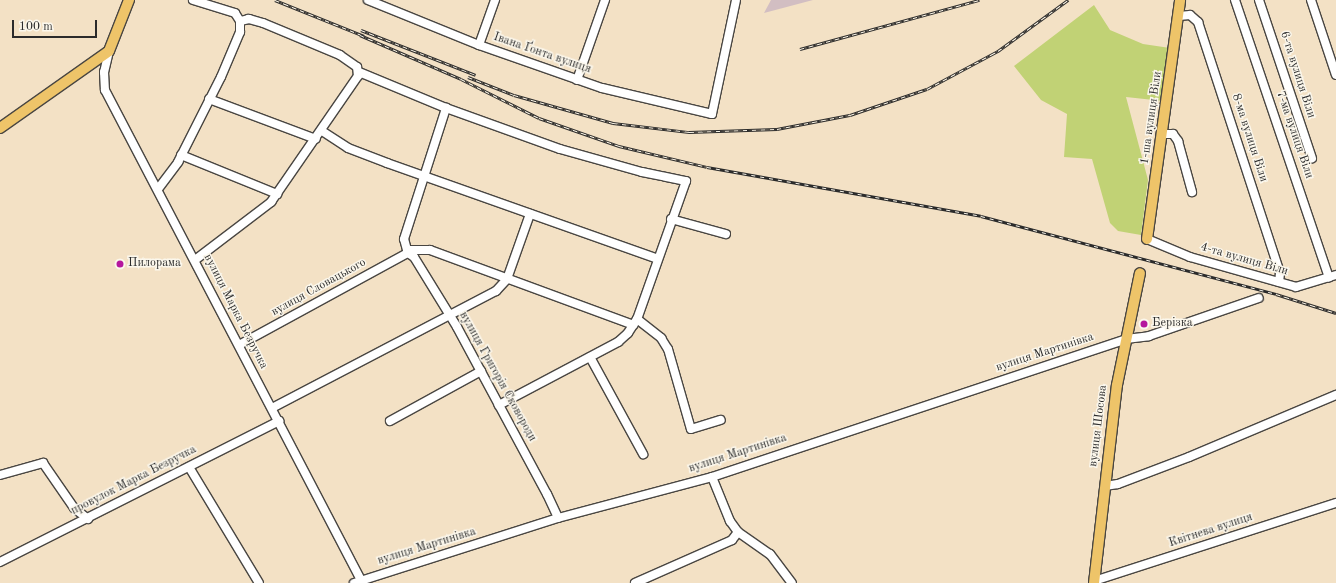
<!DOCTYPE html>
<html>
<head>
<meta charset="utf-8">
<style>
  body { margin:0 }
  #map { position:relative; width:1336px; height:583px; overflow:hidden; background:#f3e1c5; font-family:"Old Standard TT",serif }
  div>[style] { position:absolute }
  .industrial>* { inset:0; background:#d2bec2 }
  .green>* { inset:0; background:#c1d275 }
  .roads { filter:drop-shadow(1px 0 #494642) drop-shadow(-1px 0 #494642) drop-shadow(0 1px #494642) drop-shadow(0 -1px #494642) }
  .minor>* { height:8px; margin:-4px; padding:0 4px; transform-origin:4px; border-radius:4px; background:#fff }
  .major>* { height:10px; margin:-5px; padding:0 5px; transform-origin:5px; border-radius:5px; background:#eec469 }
  .rail>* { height:3px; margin-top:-1.5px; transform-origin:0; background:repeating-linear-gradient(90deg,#fbf7ec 0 4.5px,#2b2b2b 0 9px); box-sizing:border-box; border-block:1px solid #2b2b2b }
  .dots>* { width:11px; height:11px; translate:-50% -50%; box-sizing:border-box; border:2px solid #fbf7ec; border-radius:50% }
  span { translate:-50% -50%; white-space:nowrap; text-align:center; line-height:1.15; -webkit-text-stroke:3px #fbf7ec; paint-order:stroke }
  .street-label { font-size:12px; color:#2b2b2b }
  .poi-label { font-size:12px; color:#2b2b2b }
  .left { translate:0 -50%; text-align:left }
  .scale { position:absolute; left:12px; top:20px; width:85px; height:18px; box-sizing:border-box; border:2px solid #2b2b2b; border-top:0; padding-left:5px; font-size:12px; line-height:14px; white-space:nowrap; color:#2b2b2b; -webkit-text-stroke:3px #fbf7ec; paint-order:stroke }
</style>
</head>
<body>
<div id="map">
  <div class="industrial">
    <i style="clip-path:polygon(771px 0,813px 0,764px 13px)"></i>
  </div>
  <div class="green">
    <i style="clip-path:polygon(1094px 5px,1110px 30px,1143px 44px,1170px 48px,1163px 101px,1126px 97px,1148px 180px,1141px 235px,1118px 231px,1110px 223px,1092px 159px,1064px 157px,1067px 114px,1041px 100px,1014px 66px)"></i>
  </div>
  <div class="roads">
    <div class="minor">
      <i style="left:368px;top:0;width:120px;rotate:22.1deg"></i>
      <i style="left:479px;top:45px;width:130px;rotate:19.3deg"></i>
      <i style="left:602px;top:88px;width:113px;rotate:13.3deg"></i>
      <i style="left:712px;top:114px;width:116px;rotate:-78.1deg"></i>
      <i style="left:1235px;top:0;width:293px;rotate:71.3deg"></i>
      <i style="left:1259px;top:0;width:167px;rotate:71.5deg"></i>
      <i style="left:1311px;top:0;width:79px;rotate:71.6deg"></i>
      <i style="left:1179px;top:16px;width:11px;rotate:-5deg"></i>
      <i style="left:1190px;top:15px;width:11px;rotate:41deg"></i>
      <i style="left:1198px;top:22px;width:264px;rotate:71.9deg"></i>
      <i style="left:1280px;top:273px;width:9px;rotate:96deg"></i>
      <i style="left:479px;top:45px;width:48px;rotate:-70.4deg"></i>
      <i style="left:109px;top:51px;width:22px;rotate:103deg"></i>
      <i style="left:104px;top:72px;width:18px;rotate:87deg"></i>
      <i style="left:105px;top:90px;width:553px;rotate:62.42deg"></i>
      <i style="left:359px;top:72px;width:94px;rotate:22.5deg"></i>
      <i style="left:446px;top:108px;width:121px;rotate:19.8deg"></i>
      <i style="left:560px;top:149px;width:85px;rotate:15.7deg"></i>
      <i style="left:642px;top:172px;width:45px;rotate:11.6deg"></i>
      <i style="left:686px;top:181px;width:146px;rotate:109.5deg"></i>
      <i style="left:637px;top:319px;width:17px;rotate:123deg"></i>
      <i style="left:628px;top:333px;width:13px;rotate:138deg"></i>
      <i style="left:618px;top:342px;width:135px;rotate:152.1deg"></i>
      <i style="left:577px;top:80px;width:85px;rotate:-70.7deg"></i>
      <i style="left:209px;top:99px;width:114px;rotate:20.5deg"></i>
      <i style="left:322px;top:131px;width:31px;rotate:33deg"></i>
      <i style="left:348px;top:148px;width:42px;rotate:21deg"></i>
      <i style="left:387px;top:163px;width:285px;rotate:19.5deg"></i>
      <i style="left:1163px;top:134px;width:10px"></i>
      <i style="left:1173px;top:134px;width:9px;rotate:54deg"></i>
      <i style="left:1178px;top:141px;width:53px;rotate:74.6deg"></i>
      <i style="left:181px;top:155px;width:104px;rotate:22.1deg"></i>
      <i style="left:158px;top:189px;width:34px;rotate:-53deg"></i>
      <i style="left:178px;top:162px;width:95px;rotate:-63.2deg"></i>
      <i style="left:221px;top:77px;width:49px;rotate:-67.1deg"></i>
      <i style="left:240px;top:32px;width:11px;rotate:-90deg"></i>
      <i style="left:240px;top:21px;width:9px;rotate:-122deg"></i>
      <i style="left:235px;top:13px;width:44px;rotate:-162.8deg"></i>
      <i style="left:671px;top:219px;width:57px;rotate:15.3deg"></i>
      <i style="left:1147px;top:239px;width:47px;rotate:22.7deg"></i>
      <i style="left:1190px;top:257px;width:110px;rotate:15.8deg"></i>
      <i style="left:1296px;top:287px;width:42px;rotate:-16.7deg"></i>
      <i style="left:407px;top:250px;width:23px"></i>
      <i style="left:430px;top:250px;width:217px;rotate:20.2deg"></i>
      <i style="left:407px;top:250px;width:11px;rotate:-105deg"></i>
      <i style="left:404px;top:239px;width:138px;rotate:-72.2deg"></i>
      <i style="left:408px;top:253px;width:7px;rotate:34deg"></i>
      <i style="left:414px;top:257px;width:82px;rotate:58.4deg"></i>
      <i style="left:457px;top:327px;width:190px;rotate:61.7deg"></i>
      <i style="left:547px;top:494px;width:26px;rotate:65deg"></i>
      <i style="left:195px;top:260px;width:96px;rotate:-37.3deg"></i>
      <i style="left:271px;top:202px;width:153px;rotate:-55.4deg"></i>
      <i style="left:358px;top:76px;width:9px;rotate:-96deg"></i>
      <i style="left:357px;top:67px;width:21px;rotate:-145deg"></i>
      <i style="left:340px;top:55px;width:83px;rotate:-157.4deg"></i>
      <i style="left:263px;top:23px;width:15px;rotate:-164deg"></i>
      <i style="left:249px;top:19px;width:9px;rotate:167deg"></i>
      <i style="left:637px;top:319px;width:31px;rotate:38deg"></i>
      <i style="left:661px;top:338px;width:13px;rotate:58deg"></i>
      <i style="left:668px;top:349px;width:83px;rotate:74deg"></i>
      <i style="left:691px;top:429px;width:31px;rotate:-17deg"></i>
      <i style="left:239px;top:345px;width:192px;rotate:-28.6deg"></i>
      <i style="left:408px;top:253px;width:3px;rotate:-108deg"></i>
      <i style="left:590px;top:357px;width:111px;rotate:61.3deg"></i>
      <i style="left:272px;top:408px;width:253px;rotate:-27.6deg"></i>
      <i style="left:496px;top:291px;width:16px;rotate:-47deg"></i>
      <i style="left:507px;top:279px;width:69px;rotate:-70.5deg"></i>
      <i style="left:390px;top:421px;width:104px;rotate:-28.8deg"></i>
      <i style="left:189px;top:467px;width:135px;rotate:58.9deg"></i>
      <i style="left:0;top:475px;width:45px;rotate:-15.6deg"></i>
      <i style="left:43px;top:463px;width:55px;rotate:55.4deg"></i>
      <i style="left:74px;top:508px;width:18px;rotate:38deg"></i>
      <i style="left:712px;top:477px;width:48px;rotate:67.8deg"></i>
      <i style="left:730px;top:521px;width:14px;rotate:54deg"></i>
      <i style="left:738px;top:532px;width:39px;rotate:35deg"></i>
      <i style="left:770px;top:554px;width:36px;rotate:53deg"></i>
      <i style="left:1105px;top:486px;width:13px;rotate:-9deg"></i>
      <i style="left:1118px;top:484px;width:76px;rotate:-20.8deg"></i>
      <i style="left:1189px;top:457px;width:160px;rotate:-22.9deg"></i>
      <i style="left:0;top:562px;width:313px;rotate:-26.8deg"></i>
      <i style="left:1094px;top:581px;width:254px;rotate:-17.9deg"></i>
      <i style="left:354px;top:583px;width:214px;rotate:-17.7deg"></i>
      <i style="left:558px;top:518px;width:159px;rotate:-14.9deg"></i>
      <i style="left:712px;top:477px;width:436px;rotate:-18.4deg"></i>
      <i style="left:1126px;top:339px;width:23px;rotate:-7deg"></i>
      <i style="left:1149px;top:336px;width:116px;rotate:-19.1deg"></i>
      <i style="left:635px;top:583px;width:106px;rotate:-23.9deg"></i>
      <i style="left:732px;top:540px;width:10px;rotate:-53deg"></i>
    </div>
    <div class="major">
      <i style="left:0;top:128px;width:133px;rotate:-35.2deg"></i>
      <i style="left:109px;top:51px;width:55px;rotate:-68.6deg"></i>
      <i style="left:1147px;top:239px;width:241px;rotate:-82.1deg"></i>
      <i style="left:1094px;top:583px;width:199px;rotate:-83.4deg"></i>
      <i style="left:1117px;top:385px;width:114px;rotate:-78.4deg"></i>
    </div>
  </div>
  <div class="rail">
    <i style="left:275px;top:0;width:96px;rotate:22deg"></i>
    <i style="left:361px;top:30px;width:123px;rotate:21.4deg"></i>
    <i style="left:360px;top:35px;width:110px;rotate:23.5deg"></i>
    <i style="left:461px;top:79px;width:87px;rotate:26.6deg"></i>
    <i style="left:539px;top:118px;width:85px;rotate:19.3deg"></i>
    <i style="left:619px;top:146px;width:90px;rotate:13.4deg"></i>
    <i style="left:707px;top:167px;width:278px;rotate:10.1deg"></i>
    <i style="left:981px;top:216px;width:305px;rotate:14.8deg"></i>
    <i style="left:1276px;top:294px;width:63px;rotate:17.6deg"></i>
    <i style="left:800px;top:49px;width:186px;rotate:-15.3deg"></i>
    <i style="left:468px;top:77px;width:49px;rotate:21.4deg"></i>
    <i style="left:514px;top:95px;width:103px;rotate:15.8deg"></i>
    <i style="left:613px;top:123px;width:77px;rotate:6.8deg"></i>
    <i style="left:689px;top:132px;width:88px;rotate:-2deg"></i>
    <i style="left:777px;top:129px;width:74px;rotate:-10.9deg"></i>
    <i style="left:850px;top:115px;width:81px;rotate:-18.7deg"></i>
    <i style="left:927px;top:89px;width:81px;rotate:-28.2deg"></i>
    <i style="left:998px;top:51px;width:87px;rotate:-36.1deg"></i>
  </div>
  <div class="dots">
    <i style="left:120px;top:264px;background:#b5179e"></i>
    <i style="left:1144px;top:324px;background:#b5179e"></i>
  </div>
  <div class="street-label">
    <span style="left:542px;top:54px;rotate:19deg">Івана Ґонта вулиця</span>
    <span style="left:1297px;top:75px;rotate:72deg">6-та вулиця Віли</span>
    <span style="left:1152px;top:118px;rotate:-82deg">1-ша вулиця Віли</span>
    <span style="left:1294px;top:135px;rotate:71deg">7-ма вулиця Віли</span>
    <span style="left:1249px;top:138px;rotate:72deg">8-ма вулиця Віли</span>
    <span style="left:1244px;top:260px;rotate:16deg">4-та вулиця Віли</span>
    <span style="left:319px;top:288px;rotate:-29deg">вулиця Словацького</span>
    <span style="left:235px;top:312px;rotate:63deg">вулиця Марка Безручка</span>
    <span style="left:1045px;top:353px;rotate:-18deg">вулиця Мартинівка</span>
    <span style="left:497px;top:377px;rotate:61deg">вулиця Григорія Сковороди</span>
    <span style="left:1099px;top:426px;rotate:-83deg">вулиця Шосова</span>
    <span style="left:738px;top:454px;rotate:-18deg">вулиця Мартинівка</span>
    <span style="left:134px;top:481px;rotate:-27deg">провулок Марка Безручка</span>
    <span style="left:1211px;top:531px;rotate:-18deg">Квітнева вулиця</span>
    <span style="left:427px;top:547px;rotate:-17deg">вулиця Мартинівка</span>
  </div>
  <div class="poi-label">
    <span class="left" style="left:128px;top:264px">Пилорама</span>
    <span class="left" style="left:1152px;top:324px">Берізка</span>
  </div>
  <div class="scale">100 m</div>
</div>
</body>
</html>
